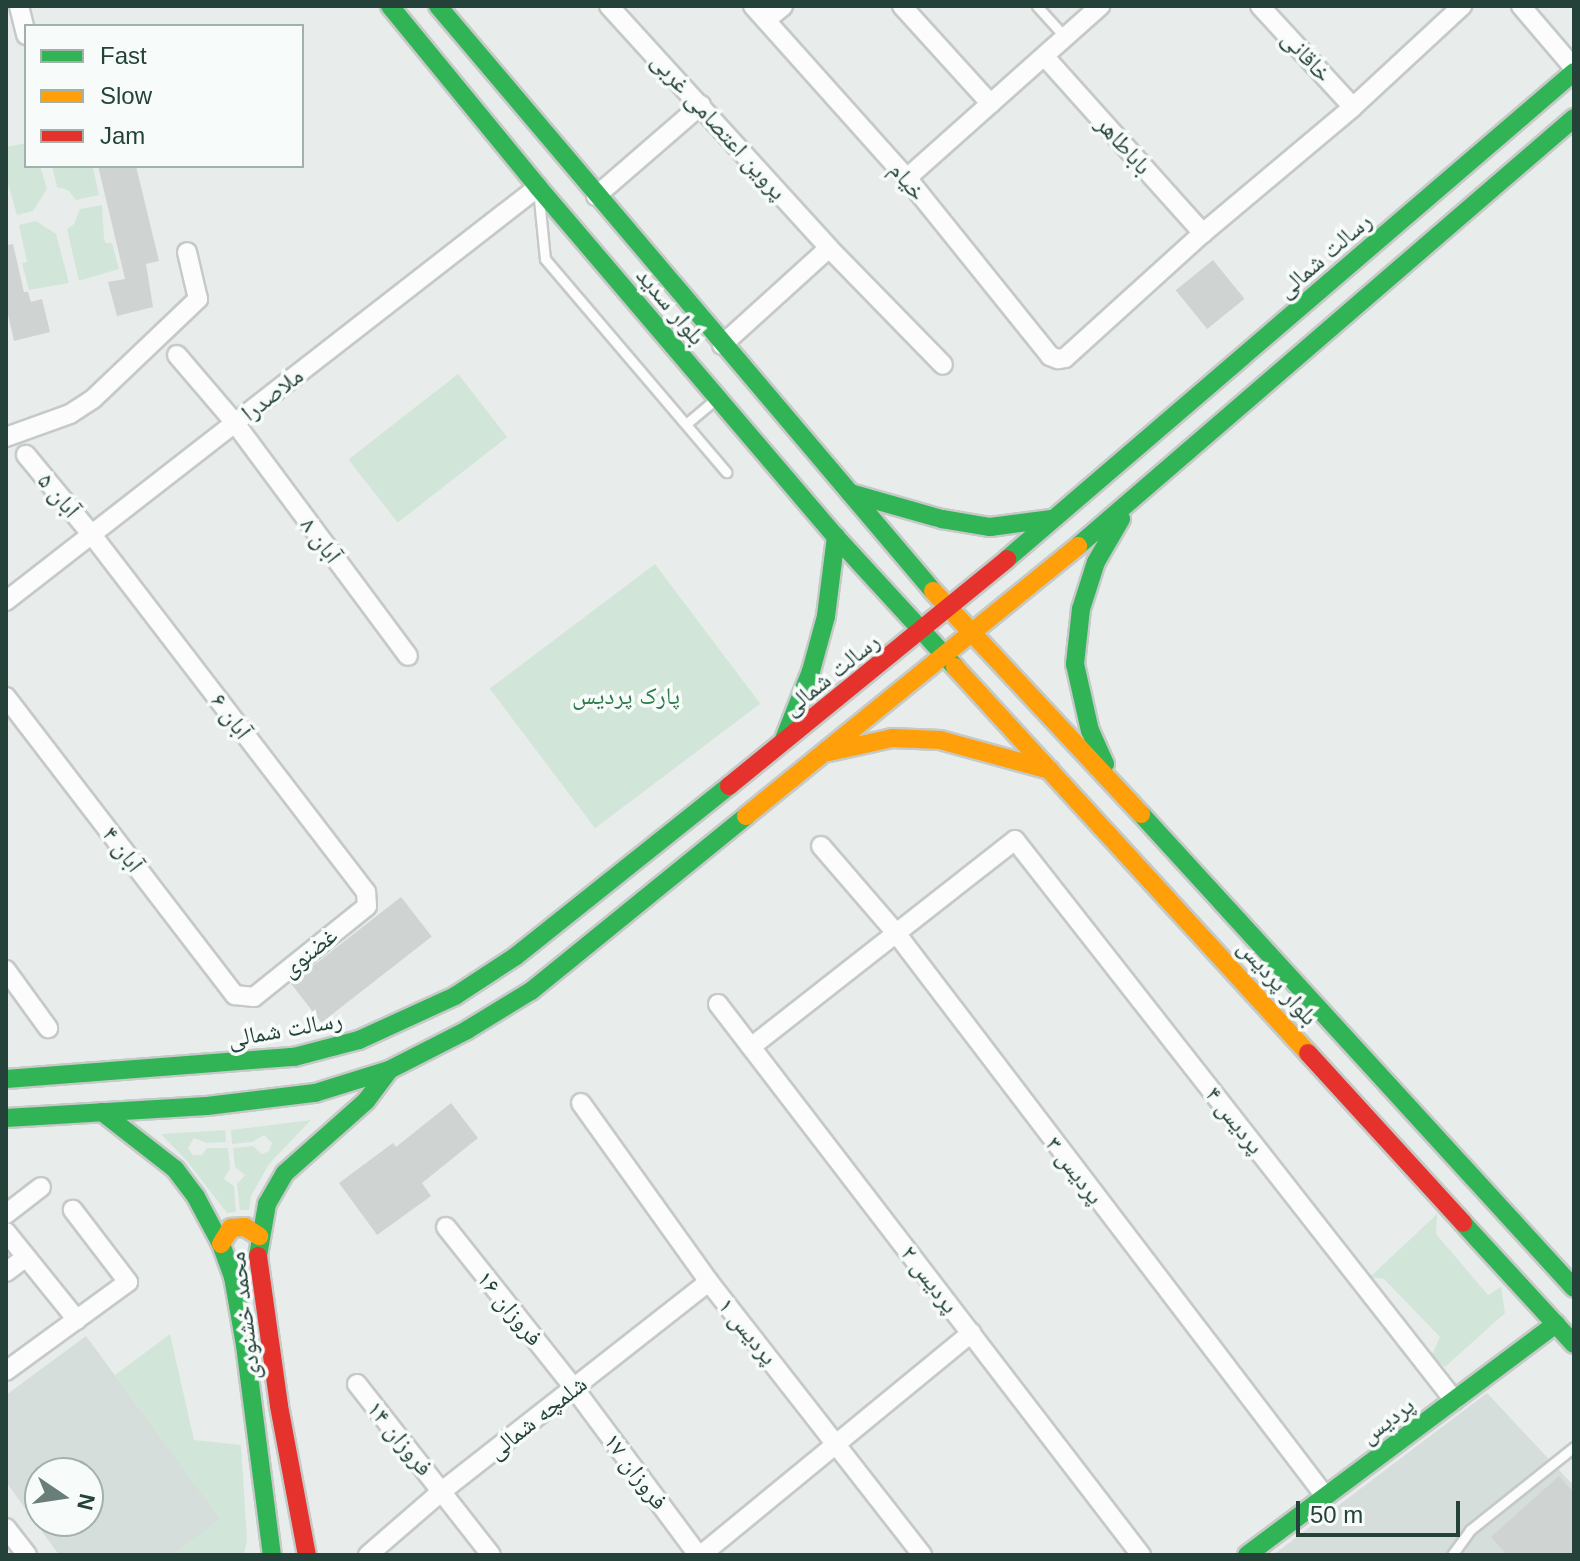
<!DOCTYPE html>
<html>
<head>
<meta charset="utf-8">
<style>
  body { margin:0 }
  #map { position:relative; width:1580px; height:1561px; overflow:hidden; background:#e8edeb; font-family:Helvetica,"Noto Naskh Arabic",sans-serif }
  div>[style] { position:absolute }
  .built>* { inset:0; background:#d6dedb }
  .green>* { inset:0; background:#d1e6d8; transform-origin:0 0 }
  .building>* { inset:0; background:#cfd4d2; transform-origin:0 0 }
  .roads { filter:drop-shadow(2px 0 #c5cac8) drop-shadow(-2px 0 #c5cac8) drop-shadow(0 2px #c5cac8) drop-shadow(0 -2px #c5cac8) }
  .lane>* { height:9px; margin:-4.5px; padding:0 4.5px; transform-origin:4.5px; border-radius:4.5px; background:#fcfcfc }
  .street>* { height:18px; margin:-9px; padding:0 9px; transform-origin:9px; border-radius:9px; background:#fcfcfc }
  .fast>* { height:18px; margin:-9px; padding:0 9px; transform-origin:9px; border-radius:9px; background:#30b455 }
  .slow>* { height:18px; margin:-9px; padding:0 9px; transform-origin:9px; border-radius:9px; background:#ff9f0a }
  .jam>* { height:18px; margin:-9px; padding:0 9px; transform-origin:9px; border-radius:9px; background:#e5322d }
  span { translate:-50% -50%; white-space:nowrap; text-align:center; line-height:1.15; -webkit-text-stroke:7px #f7fbf9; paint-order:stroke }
  .street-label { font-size:24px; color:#24423a }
  .park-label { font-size:24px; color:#2d7a4b }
  .frame { position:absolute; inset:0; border:8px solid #24423a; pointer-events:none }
  .legend { position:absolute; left:24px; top:24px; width:280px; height:144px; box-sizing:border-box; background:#f7fbf9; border:2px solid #a3b1ad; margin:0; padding:10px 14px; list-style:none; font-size:24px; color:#24423a }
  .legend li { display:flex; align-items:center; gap:16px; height:40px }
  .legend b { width:40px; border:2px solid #a3b1ad }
  .north { position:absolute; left:24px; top:1457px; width:80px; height:80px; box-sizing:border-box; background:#f7fbf9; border:2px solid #a3b1ad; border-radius:50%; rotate:103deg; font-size:22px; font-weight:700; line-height:32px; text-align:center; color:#24423a }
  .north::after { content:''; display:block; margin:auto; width:28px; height:36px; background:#697e78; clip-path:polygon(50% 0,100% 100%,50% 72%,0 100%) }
  .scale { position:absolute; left:1296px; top:1501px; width:164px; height:36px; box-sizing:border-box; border:4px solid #24423a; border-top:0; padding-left:10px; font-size:24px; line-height:28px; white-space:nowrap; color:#24423a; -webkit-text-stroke:6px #f7fbf9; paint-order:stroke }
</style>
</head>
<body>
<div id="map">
  <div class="built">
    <i style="clip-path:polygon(evenodd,86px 1336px,221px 1519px,173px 1555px,59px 1555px,6px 1482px,6px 1395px,86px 1336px,40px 1473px,88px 1473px,88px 1521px,40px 1521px,40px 1473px)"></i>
    <i style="clip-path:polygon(1487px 1393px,1574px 1486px,1574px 1555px,1273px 1555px)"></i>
  </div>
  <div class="green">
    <i style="clip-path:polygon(26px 143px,26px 166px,40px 166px,47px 189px,33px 211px,17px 215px,6px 177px,6px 147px)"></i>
    <i style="clip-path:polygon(52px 166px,93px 168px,99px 195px,76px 200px,68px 190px,57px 187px)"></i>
    <i style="clip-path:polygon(102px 205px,104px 239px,106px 243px,112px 243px,119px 269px,79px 281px,67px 229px,74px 224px,80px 209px)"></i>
    <i style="clip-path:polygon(36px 221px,56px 234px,69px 283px,29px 290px,22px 263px,27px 262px,19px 225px)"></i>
    <i style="left:458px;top:374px;width:80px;height:139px;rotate:52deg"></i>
    <i style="left:655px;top:564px;width:175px;height:207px;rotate:53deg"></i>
    <i style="clip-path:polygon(311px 1120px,269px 1164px,251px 1196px,249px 1210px,240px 1210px,237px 1184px,245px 1175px,235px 1167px,233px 1148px,253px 1146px,262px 1154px,269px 1151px,272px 1143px,264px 1135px,252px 1142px,232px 1144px,231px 1130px)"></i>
    <i style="clip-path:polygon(225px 1130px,226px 1142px,207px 1143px,194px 1138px,188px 1148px,193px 1155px,202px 1155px,207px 1148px,228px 1148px,230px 1168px,224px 1179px,234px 1186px,236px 1212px,227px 1213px,186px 1160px,161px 1134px)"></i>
    <i style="clip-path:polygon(1437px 1214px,1436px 1234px,1488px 1295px,1501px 1287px,1505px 1313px,1445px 1367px,1431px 1356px,1440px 1337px,1384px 1279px,1370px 1277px)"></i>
    <i style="clip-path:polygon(170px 1334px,194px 1440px,241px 1445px,247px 1540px,244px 1555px,173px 1555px,220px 1519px,115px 1375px)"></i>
  </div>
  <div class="building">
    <i style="clip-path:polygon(98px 166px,136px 166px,159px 261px,146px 264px,153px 307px,117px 316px,108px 282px,125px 279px)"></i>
    <i style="clip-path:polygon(13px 244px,24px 292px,28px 292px,31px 302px,42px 299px,50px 332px,14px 341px,6px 306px,6px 245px)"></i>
    <i style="left:1213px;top:260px;width:50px;height:48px;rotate:51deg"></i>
    <i style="left:401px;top:897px;width:50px;height:140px;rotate:52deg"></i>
    <i style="clip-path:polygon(451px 1103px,478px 1138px,422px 1183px,431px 1196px,377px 1235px,339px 1183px,393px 1143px,396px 1147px)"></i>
    <i style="clip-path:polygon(1559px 1476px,1574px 1493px,1574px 1555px,1507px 1555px,1491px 1537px)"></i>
  </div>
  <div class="roads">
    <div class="lane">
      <i style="left:1037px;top:6px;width:42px;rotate:47.9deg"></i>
      <i style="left:539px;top:199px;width:60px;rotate:84.3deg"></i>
      <i style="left:545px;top:259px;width:280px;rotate:49.6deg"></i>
      <i style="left:686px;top:424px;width:40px;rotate:-40deg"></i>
      <i style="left:1452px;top:1555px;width:31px;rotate:-54deg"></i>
      <i style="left:1470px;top:1530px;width:133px;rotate:-38.6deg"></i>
    </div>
    <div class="street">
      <i style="left:19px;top:6px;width:30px;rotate:76deg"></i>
      <i style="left:609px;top:6px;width:327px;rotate:47.7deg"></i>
      <i style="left:829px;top:248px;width:163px;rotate:45.7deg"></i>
      <i style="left:753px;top:6px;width:231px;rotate:48.2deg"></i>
      <i style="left:907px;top:178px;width:228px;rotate:51.2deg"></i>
      <i style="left:1050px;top:356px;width:9px;rotate:21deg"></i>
      <i style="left:1058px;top:359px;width:7px;rotate:-8deg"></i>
      <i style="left:1065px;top:358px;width:186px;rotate:-42.2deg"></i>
      <i style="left:1203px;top:233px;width:196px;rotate:-40deg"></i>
      <i style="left:1353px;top:107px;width:149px;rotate:-42.8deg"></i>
      <i style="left:902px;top:6px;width:132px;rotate:47.8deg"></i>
      <i style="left:1260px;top:6px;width:137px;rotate:47.4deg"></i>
      <i style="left:1521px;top:6px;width:82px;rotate:49.5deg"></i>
      <i style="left:766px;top:20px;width:22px;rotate:-39deg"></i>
      <i style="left:1045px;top:57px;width:237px;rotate:48.1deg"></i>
      <i style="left:907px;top:178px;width:259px;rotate:-41.7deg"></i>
      <i style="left:596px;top:196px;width:139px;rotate:-40.9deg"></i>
      <i style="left:722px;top:345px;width:144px;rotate:-42.2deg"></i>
      <i style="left:177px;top:355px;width:89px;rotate:49.5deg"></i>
      <i style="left:235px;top:423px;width:290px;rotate:53.4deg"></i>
      <i style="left:6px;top:437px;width:68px;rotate:-19.8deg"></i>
      <i style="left:70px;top:414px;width:27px;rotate:-33deg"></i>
      <i style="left:93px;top:399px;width:145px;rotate:-43.6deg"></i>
      <i style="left:198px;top:299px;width:48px;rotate:-103.2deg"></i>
      <i style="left:6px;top:601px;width:674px;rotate:-37.89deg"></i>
      <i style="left:6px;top:697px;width:376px;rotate:52.5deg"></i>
      <i style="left:235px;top:995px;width:19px;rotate:6deg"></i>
      <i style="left:254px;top:997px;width:145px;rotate:-38.8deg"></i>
      <i style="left:367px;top:906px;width:14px;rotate:-94deg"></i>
      <i style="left:366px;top:892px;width:450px;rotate:-127.5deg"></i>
      <i style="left:92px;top:535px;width:104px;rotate:-129.5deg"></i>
      <i style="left:821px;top:846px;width:115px;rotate:49.2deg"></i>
      <i style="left:896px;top:933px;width:708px;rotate:52.69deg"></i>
      <i style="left:6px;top:970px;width:72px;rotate:54.1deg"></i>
      <i style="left:718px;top:1004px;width:695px;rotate:52.49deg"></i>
      <i style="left:751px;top:1047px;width:335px;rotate:-38.1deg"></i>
      <i style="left:1015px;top:840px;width:712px;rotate:51.91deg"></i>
      <i style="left:581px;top:1103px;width:220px;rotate:54.4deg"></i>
      <i style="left:709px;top:1282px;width:346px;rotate:52deg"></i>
      <i style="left:6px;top:1214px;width:44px;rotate:-37.6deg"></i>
      <i style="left:446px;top:1227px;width:206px;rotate:51.5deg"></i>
      <i style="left:574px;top:1388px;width:208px;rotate:53.4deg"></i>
      <i style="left:6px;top:1232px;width:113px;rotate:51.1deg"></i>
      <i style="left:6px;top:1272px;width:25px;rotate:-37deg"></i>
      <i style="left:6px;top:1371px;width:151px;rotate:-36.1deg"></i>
      <i style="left:128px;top:1282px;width:91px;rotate:-127.4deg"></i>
      <i style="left:357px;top:1384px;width:217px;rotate:51.9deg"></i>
      <i style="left:6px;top:1528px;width:34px;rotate:52deg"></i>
      <i style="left:368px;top:1555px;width:98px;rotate:-40.9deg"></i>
      <i style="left:442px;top:1491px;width:339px;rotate:-38.1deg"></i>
      <i style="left:701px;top:1555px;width:350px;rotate:-39.4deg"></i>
    </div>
    <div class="fast">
      <i style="left:390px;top:6px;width:234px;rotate:50.7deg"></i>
      <i style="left:538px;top:187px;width:460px;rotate:49.6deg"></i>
      <i style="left:836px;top:537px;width:176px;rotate:47.5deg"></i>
      <i style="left:438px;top:6px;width:766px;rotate:49.76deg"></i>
      <i style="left:850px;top:493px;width:96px;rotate:15.8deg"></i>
      <i style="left:942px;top:519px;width:49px;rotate:9.5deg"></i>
      <i style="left:990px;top:527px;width:62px;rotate:-7.5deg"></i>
      <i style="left:1078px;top:546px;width:655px;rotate:-40.79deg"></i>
      <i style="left:1007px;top:559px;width:747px;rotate:-40.66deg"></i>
      <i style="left:784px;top:739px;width:73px;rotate:-68.3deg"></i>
      <i style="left:811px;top:671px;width:57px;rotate:-74.7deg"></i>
      <i style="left:826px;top:616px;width:80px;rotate:-82.8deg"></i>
      <i style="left:1105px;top:764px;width:36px;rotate:-114deg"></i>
      <i style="left:1090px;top:731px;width:69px;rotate:-102.6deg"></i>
      <i style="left:1075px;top:664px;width:55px;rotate:-83.8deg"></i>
      <i style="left:1081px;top:609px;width:49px;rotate:-72.3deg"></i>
      <i style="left:1096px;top:562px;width:50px;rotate:-59.8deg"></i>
      <i style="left:1141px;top:814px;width:642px;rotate:47.59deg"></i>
      <i style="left:6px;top:1079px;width:289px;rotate:-4.4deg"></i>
      <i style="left:294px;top:1057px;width:67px;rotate:-14.7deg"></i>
      <i style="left:359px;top:1040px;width:106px;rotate:-24.6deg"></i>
      <i style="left:455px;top:996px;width:73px;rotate:-33.3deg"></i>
      <i style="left:516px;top:956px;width:273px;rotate:-38.6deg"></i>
      <i style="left:102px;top:1112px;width:93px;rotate:38deg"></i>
      <i style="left:175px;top:1169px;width:35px;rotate:53deg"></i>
      <i style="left:196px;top:1197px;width:53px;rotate:62deg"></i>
      <i style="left:221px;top:1244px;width:35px;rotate:70deg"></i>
      <i style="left:233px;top:1277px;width:69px;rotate:80deg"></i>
      <i style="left:245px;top:1345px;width:212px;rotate:82.7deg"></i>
      <i style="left:6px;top:1118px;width:201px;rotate:-3.4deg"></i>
      <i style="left:207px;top:1106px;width:109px;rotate:-6.9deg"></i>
      <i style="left:315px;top:1093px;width:77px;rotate:-17.3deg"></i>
      <i style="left:389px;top:1070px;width:88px;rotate:-27.1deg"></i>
      <i style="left:467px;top:1030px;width:75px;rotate:-31.4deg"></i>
      <i style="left:531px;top:991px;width:277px;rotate:-39.1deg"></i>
      <i style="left:1463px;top:1223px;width:164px;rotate:47.5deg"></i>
      <i style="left:258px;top:1256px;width:53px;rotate:-80.2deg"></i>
      <i style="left:267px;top:1204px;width:36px;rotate:-60deg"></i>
      <i style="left:285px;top:1173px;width:108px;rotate:-41.6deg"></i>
      <i style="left:366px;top:1101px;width:39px;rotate:-53deg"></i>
      <i style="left:1247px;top:1555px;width:386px;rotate:-36.8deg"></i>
    </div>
    <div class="slow">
      <i style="left:933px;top:591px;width:305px;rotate:47deg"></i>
      <i style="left:955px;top:667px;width:523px;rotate:47.56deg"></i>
      <i style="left:829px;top:752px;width:65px;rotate:-12.5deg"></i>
      <i style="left:892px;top:738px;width:48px;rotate:2.4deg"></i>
      <i style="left:940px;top:740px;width:114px;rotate:15.3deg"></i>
      <i style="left:746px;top:816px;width:428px;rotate:-39.1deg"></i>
      <i style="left:221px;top:1244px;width:19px;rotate:-58deg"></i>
      <i style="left:231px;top:1228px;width:14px;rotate:-4deg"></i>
      <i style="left:245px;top:1227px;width:17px;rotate:33deg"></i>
    </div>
    <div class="jam">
      <i style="left:729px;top:786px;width:359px;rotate:-39.2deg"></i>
      <i style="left:1308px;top:1053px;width:230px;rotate:47.6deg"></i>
      <i style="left:258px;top:1256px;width:151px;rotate:82deg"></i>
      <i style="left:279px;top:1406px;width:152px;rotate:79.4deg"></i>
    </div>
  </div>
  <div class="street-label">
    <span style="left:1307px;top:56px;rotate:47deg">خاقانی</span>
    <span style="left:719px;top:126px;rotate:48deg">پروین اعتصامی غربی</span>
    <span style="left:1124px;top:145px;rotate:48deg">باباطاهر</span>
    <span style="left:908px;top:181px;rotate:50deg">خیام</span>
    <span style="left:1324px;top:255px;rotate:-41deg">رسالت شمالی</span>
    <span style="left:671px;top:306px;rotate:50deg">بلوار سدید</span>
    <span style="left:272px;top:394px;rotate:-38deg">ملاصدرا</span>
    <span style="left:59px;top:495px;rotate:50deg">آبان ۵</span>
    <span style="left:321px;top:540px;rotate:53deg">آبان ۸</span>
    <span style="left:831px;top:674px;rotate:-39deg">رسالت شمالی</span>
    <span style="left:231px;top:716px;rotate:53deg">آبان ۶</span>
    <span style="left:123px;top:849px;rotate:53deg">آبان ۴</span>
    <span style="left:309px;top:952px;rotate:-39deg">غضنوی</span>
    <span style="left:1278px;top:982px;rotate:48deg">بلوار پردیس</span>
    <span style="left:285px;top:1029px;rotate:-10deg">رسالت شمالی</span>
    <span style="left:1235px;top:1120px;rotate:52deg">پردیس ۴</span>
    <span style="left:1075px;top:1170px;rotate:53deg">پردیس ۳</span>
    <span style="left:930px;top:1279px;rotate:53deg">پردیس ۲</span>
    <span style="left:510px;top:1308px;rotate:51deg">فروزان ۱۶</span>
    <span style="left:244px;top:1316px;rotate:-97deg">محمد خشنودی</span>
    <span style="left:748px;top:1331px;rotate:51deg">پردیس ۱</span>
    <span style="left:537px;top:1417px;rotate:-38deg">شلمچه شمالی</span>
    <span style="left:1387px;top:1420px;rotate:-37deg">پردیس</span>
    <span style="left:400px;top:1438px;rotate:51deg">فروزان ۱۴</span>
    <span style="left:636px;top:1471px;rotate:53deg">فروزان ۱۷</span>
  </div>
  <div class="park-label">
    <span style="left:626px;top:696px">پارک پردیس</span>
  </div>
  <div class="frame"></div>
  <ul class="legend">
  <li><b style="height:10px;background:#30b455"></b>Fast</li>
  <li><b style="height:10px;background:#ff9f0a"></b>Slow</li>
  <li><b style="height:10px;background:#e5322d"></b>Jam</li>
  </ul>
  <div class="north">N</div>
  <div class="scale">50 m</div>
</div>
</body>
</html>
